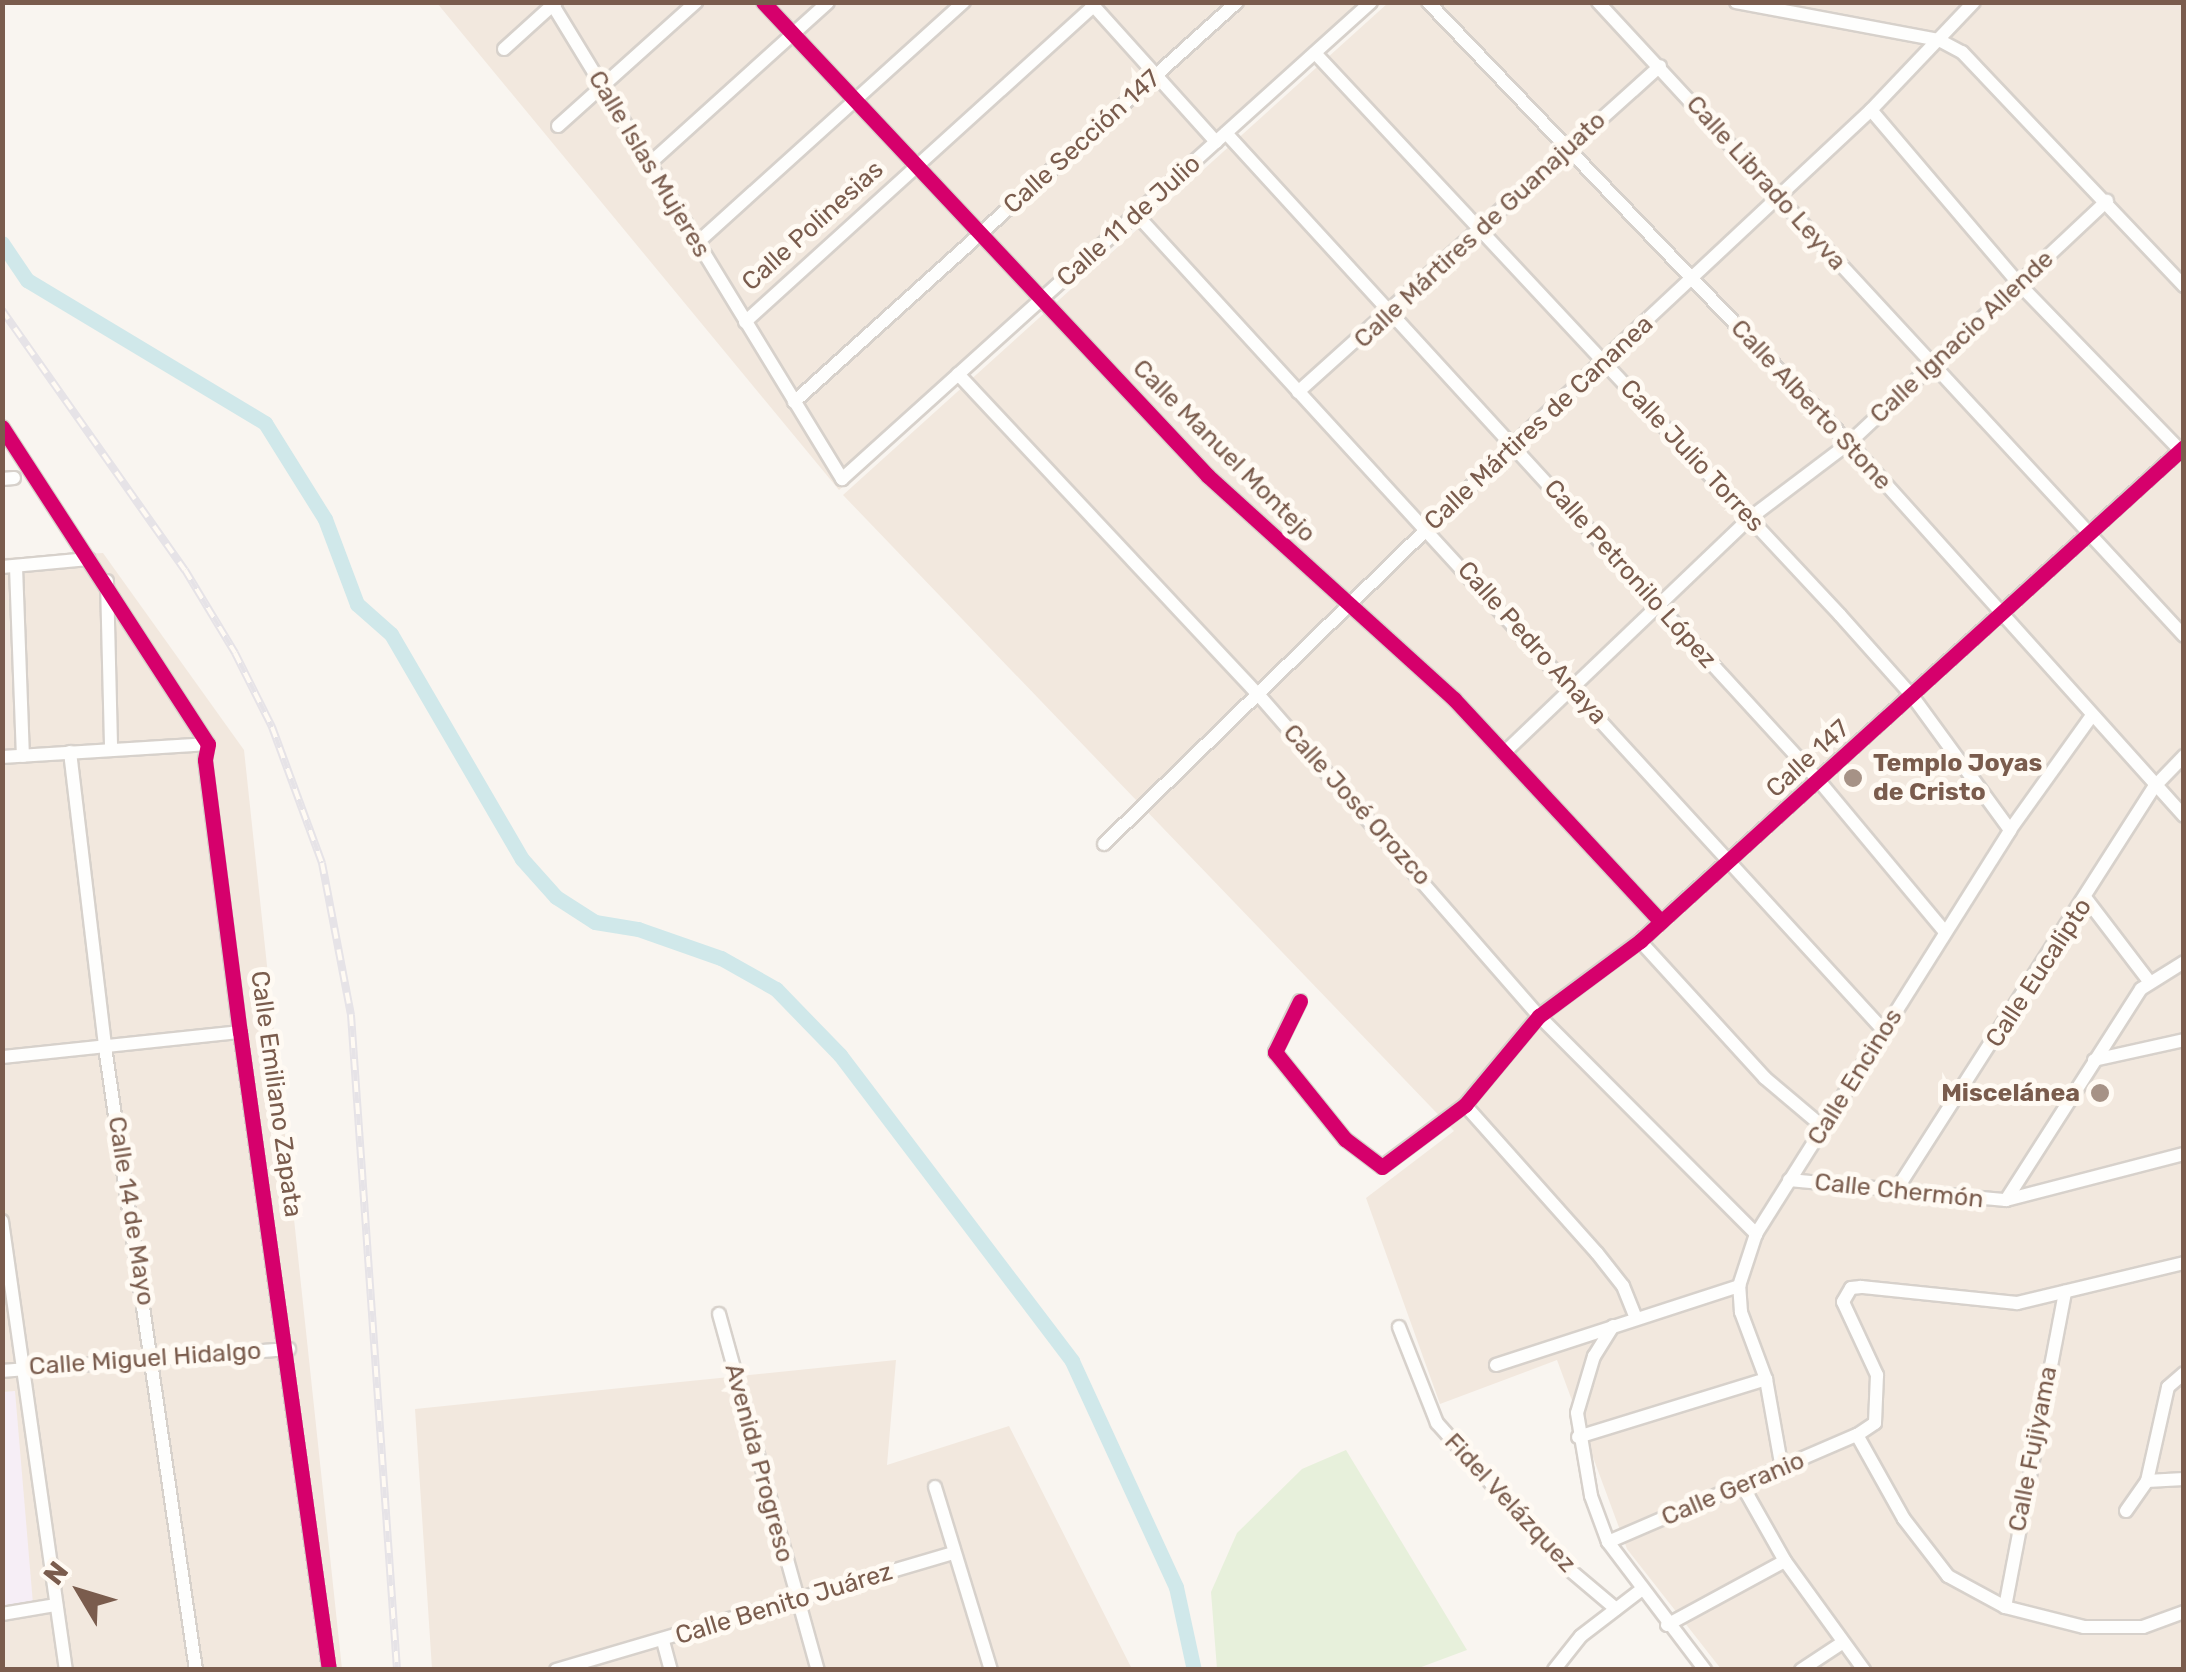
<!DOCTYPE html>
<html>
<head>
<meta charset="utf-8">
<style>
  body { margin:0 }
  #map { position:relative; width:2186px; height:1672px; overflow:hidden; background:#f9f5f0; font-family:Rubik,sans-serif }
  div>[style] { position:absolute }
  .residential>* { inset:0; background:#f2e8de }
  .education>* { inset:0; background:#f6eef6 }
  .green>* { inset:0; background:#e7f0db }
  .canal>* { height:15px; margin:-7.5px; padding:0 7.5px; transform-origin:7.5px; border-radius:7.5px; background:#d0e8ea }
  .roads { filter:drop-shadow(2px 0 #d7d1cb) drop-shadow(-2px 0 #d7d1cb) drop-shadow(0 2px #d7d1cb) drop-shadow(0 -2px #d7d1cb) }
  .minor>* { height:12px; margin:-6px; padding:0 6px; transform-origin:6px; border-radius:6px; background:#fefefd }
  .rail>* { height:8px; margin-top:-4px; transform-origin:0; background:repeating-linear-gradient(90deg,#fffaf3 0 11px,#e6e3e7 0 22px); box-sizing:border-box; border-block:2px solid #e6e3e7 }
  .cycleway>* { height:15px; margin:-7.5px; padding:0 7.5px; transform-origin:7.5px; border-radius:7.5px; background:#d6006c }
  .dots>* { width:28px; height:28px; translate:-50% -50%; box-sizing:border-box; border:5px solid #fffaf3; border-radius:50% }
  span { translate:-50% -50%; white-space:nowrap; text-align:center; line-height:1.15; -webkit-text-stroke:10px #fffaf3; paint-order:stroke }
  .street-label { font-size:25px; color:#7a5c4d }
  .poi-label { font-size:25px; color:#7a5c4d; font-weight:700 }
  .left { translate:0 -50%; text-align:left }
  .right { translate:-100% -50%; text-align:right }
  .frame { position:absolute; inset:0; border:5px solid #7a5c4d; pointer-events:none }
  .north { position:absolute; left:30px; top:1542px; width:100px; height:100px; -webkit-text-stroke:8px #fffaf3; paint-order:stroke; rotate:308deg; font-size:28px; font-weight:700; line-height:40px; text-align:center; color:#7a5c4d }
  .north::after { content:''; display:block; margin:auto; width:35px; height:45px; background:#7a5c4d; clip-path:polygon(50% 0,100% 100%,50% 72%,0 100%) }
</style>
</head>
<body>
<div id="map">
  <div class="residential">
    <i style="clip-path:polygon(437px 3px,1382px 3px,839px 490px)"></i>
    <i style="clip-path:polygon(1388px 3px,2183px 3px,2183px 1669px,1721px 1669px,1627px 1549px,1557px 1360px,1440px 1404px,1366px 1198px,1454px 1131px,843px 495px)"></i>
    <i style="clip-path:polygon(103px 553px,244px 750px,342px 1669px,3px 1669px,2px 558px)"></i>
    <i style="clip-path:polygon(896px 1360px,887px 1465px,1009px 1426px,1132px 1669px,432px 1669px,415px 1409px)"></i>
  </div>
  <div class="education">
    <i style="clip-path:polygon(15px 1391px,33px 1604px,3px 1607px,2px 1392px)"></i>
  </div>
  <div class="green">
    <i style="clip-path:polygon(1346px 1450px,1467px 1650px,1416px 1669px,1217px 1669px,1211px 1592px,1237px 1533px,1302px 1469px)"></i>
  </div>
  <div class="canal">
    <i style="left:2px;top:243px;width:45px;rotate:56deg"></i>
    <i style="left:27px;top:280px;width:278px;rotate:31deg"></i>
    <i style="left:265px;top:423px;width:113px;rotate:58deg"></i>
    <i style="left:325px;top:519px;width:91px;rotate:69.4deg"></i>
    <i style="left:357px;top:604px;width:45px;rotate:41.4deg"></i>
    <i style="left:391px;top:634px;width:260px;rotate:59.8deg"></i>
    <i style="left:522px;top:859px;width:51px;rotate:48.2deg"></i>
    <i style="left:556px;top:897px;width:46px;rotate:32.7deg"></i>
    <i style="left:595px;top:922px;width:44px;rotate:9.2deg"></i>
    <i style="left:638px;top:929px;width:88px;rotate:19.3deg"></i>
    <i style="left:721px;top:958px;width:63px;rotate:29.4deg"></i>
    <i style="left:776px;top:989px;width:92px;rotate:45.9deg"></i>
    <i style="left:840px;top:1055px;width:384px;rotate:52.8deg"></i>
    <i style="left:1072px;top:1361px;width:249px;rotate:65.3deg"></i>
    <i style="left:1176px;top:1587px;width:85px;rotate:77.8deg"></i>
  </div>
  <div class="roads">
    <div class="minor">
      <i style="left:551px;top:2px;width:559px;rotate:58.61deg"></i>
      <i style="left:842px;top:479px;width:712px;rotate:-42.04deg"></i>
      <i style="left:763px;top:2px;width:650px;rotate:46.81deg"></i>
      <i style="left:1208px;top:476px;width:332px;rotate:42.2deg"></i>
      <i style="left:1454px;top:699px;width:304px;rotate:47.1deg"></i>
      <i style="left:1428px;top:2px;width:610px;rotate:46.33deg"></i>
      <i style="left:1849px;top:443px;width:501px;rotate:48.07deg"></i>
      <i style="left:1598px;top:2px;width:863px;rotate:47.25deg"></i>
      <i style="left:1736px;top:2px;width:207px;rotate:10.6deg"></i>
      <i style="left:1939px;top:40px;width:26px;rotate:28deg"></i>
      <i style="left:1962px;top:52px;width:323px;rotate:46.5deg"></i>
      <i style="left:1091px;top:3px;width:187px;rotate:48deg"></i>
      <i style="left:504px;top:49px;width:70px;rotate:-42.1deg"></i>
      <i style="left:1315px;top:53px;width:769px;rotate:46.95deg"></i>
      <i style="left:1840px;top:615px;width:110px;rotate:48.3deg"></i>
      <i style="left:1913px;top:697px;width:165px;rotate:53.9deg"></i>
      <i style="left:1871px;top:110px;width:231px;rotate:49.6deg"></i>
      <i style="left:2021px;top:286px;width:228px;rotate:45.9deg"></i>
      <i style="left:558px;top:126px;width:186px;rotate:-41.9deg"></i>
      <i style="left:1226px;top:133px;width:880px;rotate:47.53deg"></i>
      <i style="left:1820px;top:782px;width:195px;rotate:50.2deg"></i>
      <i style="left:649px;top:164px;width:241px;rotate:-42.1deg"></i>
      <i style="left:1136px;top:214px;width:1108px;rotate:47.52deg"></i>
      <i style="left:697px;top:243px;width:360px;rotate:-42.1deg"></i>
      <i style="left:745px;top:322px;width:471px;rotate:-42.2deg"></i>
      <i style="left:958px;top:374px;width:437px;rotate:46.9deg"></i>
      <i style="left:1257px;top:693px;width:429px;rotate:48.9deg"></i>
      <i style="left:1539px;top:1016px;width:308px;rotate:45.1deg"></i>
      <i style="left:1298px;top:392px;width:487px;rotate:-42deg"></i>
      <i style="left:794px;top:402px;width:597px;rotate:-42.08deg"></i>
      <i style="left:2px;top:427px;width:378px;rotate:57deg"></i>
      <i style="left:208px;top:744px;width:16px;rotate:101deg"></i>
      <i style="left:205px;top:760px;width:274px;rotate:82.7deg"></i>
      <i style="left:240px;top:1032px;width:644px;rotate:82.06deg"></i>
      <i style="left:2px;top:479px;width:12px;rotate:-5deg"></i>
      <i style="left:2px;top:567px;width:87px;rotate:-5.3deg"></i>
      <i style="left:16px;top:567px;width:189px;rotate:87.9deg"></i>
      <i style="left:107px;top:581px;width:168px;rotate:88.6deg"></i>
      <i style="left:70px;top:752px;width:297px;rotate:83.2deg"></i>
      <i style="left:105px;top:1047px;width:630px;rotate:81.69deg"></i>
      <i style="left:1504px;top:753px;width:340px;rotate:-43.7deg"></i>
      <i style="left:1750px;top:518px;width:124px;rotate:-37.1deg"></i>
      <i style="left:1849px;top:443px;width:354px;rotate:-43.2deg"></i>
      <i style="left:2px;top:757px;width:206px;rotate:-3.6deg"></i>
      <i style="left:1104px;top:844px;width:571px;rotate:-44.29deg"></i>
      <i style="left:1513px;top:445px;width:490px;rotate:-43.1deg"></i>
      <i style="left:1871px;top:110px;width:149px;rotate:-46.4deg"></i>
      <i style="left:2087px;top:900px;width:102px;rotate:52.6deg"></i>
      <i style="left:1640px;top:941px;width:185px;rotate:47.6deg"></i>
      <i style="left:1765px;top:1078px;width:76px;rotate:40.2deg"></i>
      <i style="left:1300px;top:1001px;width:57px;rotate:116.1deg"></i>
      <i style="left:1275px;top:1052px;width:112px;rotate:51.2deg"></i>
      <i style="left:1345px;top:1139px;width:46px;rotate:37.1deg"></i>
      <i style="left:1382px;top:1167px;width:104px;rotate:-36.8deg"></i>
      <i style="left:1465px;top:1105px;width:116px;rotate:-50.3deg"></i>
      <i style="left:1539px;top:1016px;width:126px;rotate:-36.6deg"></i>
      <i style="left:1640px;top:941px;width:735px;rotate:-42.24deg"></i>
      <i style="left:2px;top:1057px;width:239px;rotate:-6deg"></i>
      <i style="left:2094px;top:1060px;width:92px;rotate:-12.5deg"></i>
      <i style="left:1465px;top:1105px;width:198px;rotate:48.3deg"></i>
      <i style="left:1597px;top:1253px;width:42px;rotate:51.8deg"></i>
      <i style="left:1623px;top:1286px;width:35px;rotate:68deg"></i>
      <i style="left:1789px;top:1180px;width:218px;rotate:5.3deg"></i>
      <i style="left:2006px;top:1200px;width:184px;rotate:-14.5deg"></i>
      <i style="left:1895px;top:1192px;width:482px;rotate:-57.4deg"></i>
      <i style="left:2155px;top:786px;width:42px;rotate:-46deg"></i>
      <i style="left:2006px;top:1200px;width:250px;rotate:-57.4deg"></i>
      <i style="left:2141px;top:989px;width:51px;rotate:-32.1deg"></i>
      <i style="left:2px;top:1221px;width:454px;rotate:81.9deg"></i>
      <i style="left:2184px;top:1263px;width:172px;rotate:166.5deg"></i>
      <i style="left:2017px;top:1303px;width:157px;rotate:-174.1deg"></i>
      <i style="left:1861px;top:1287px;width:10px;rotate:174deg"></i>
      <i style="left:1851px;top:1288px;width:16px;rotate:120deg"></i>
      <i style="left:1843px;top:1302px;width:81px;rotate:65deg"></i>
      <i style="left:1877px;top:1375px;width:48px;rotate:92.4deg"></i>
      <i style="left:1875px;top:1423px;width:22px;rotate:146deg"></i>
      <i style="left:1857px;top:1435px;width:96px;rotate:60.8deg"></i>
      <i style="left:1904px;top:1519px;width:72px;rotate:52.3deg"></i>
      <i style="left:1948px;top:1576px;width:65px;rotate:28.5deg"></i>
      <i style="left:2005px;top:1607px;width:81px;rotate:14.2deg"></i>
      <i style="left:2084px;top:1627px;width:59px"></i>
      <i style="left:2143px;top:1627px;width:44px;rotate:-20.1deg"></i>
      <i style="left:719px;top:1314px;width:370px;rotate:74.5deg"></i>
      <i style="left:1613px;top:1326px;width:36px;rotate:122deg"></i>
      <i style="left:1594px;top:1356px;width:59px;rotate:106.6deg"></i>
      <i style="left:1577px;top:1413px;width:84px;rotate:80.4deg"></i>
      <i style="left:1591px;top:1496px;width:49px;rotate:69.7deg"></i>
      <i style="left:1608px;top:1542px;width:161px;rotate:52.8deg"></i>
      <i style="left:1399px;top:1327px;width:103px;rotate:68.4deg"></i>
      <i style="left:1437px;top:1423px;width:191px;rotate:48.2deg"></i>
      <i style="left:1564px;top:1565px;width:68px;rotate:40.2deg"></i>
      <i style="left:1496px;top:1365px;width:256px;rotate:-18deg"></i>
      <i style="left:2px;top:1371px;width:288px;rotate:-4.4deg"></i>
      <i style="left:1578px;top:1437px;width:197px;rotate:-17.1deg"></i>
      <i style="left:1782px;top:1469px;width:91px;rotate:-100.1deg"></i>
      <i style="left:1766px;top:1379px;width:72px;rotate:-110.5deg"></i>
      <i style="left:1741px;top:1312px;width:26px;rotate:-94deg"></i>
      <i style="left:1739px;top:1286px;width:55px;rotate:-71.9deg"></i>
      <i style="left:1756px;top:1234px;width:477px;rotate:-57.8deg"></i>
      <i style="left:2010px;top:830px;width:139px;rotate:-54.4deg"></i>
      <i style="left:2147px;top:1481px;width:96px;rotate:-77.4deg"></i>
      <i style="left:2168px;top:1387px;width:21px;rotate:-41deg"></i>
      <i style="left:2147px;top:1481px;width:37px;rotate:-3deg"></i>
      <i style="left:1742px;top:1485px;width:87px;rotate:60.5deg"></i>
      <i style="left:1785px;top:1561px;width:135px;rotate:54.1deg"></i>
      <i style="left:935px;top:1487px;width:191px;rotate:73deg"></i>
      <i style="left:2126px;top:1511px;width:37px;rotate:-55deg"></i>
      <i style="left:1608px;top:1542px;width:271px;rotate:-23.3deg"></i>
      <i style="left:2005px;top:1607px;width:321px;rotate:-79.2deg"></i>
      <i style="left:2px;top:1614px;width:55px;rotate:-9.5deg"></i>
      <i style="left:1667px;top:1625px;width:134px;rotate:-28.5deg"></i>
      <i style="left:663px;top:1641px;width:30px;rotate:75deg"></i>
      <i style="left:556px;top:1670px;width:414px;rotate:-16.4deg"></i>
      <i style="left:1554px;top:1670px;width:43px;rotate:-51.5deg"></i>
      <i style="left:1581px;top:1636px;width:76px;rotate:-37.5deg"></i>
      <i style="left:1801px;top:1670px;width:49px;rotate:-33.4deg"></i>
    </div>
  </div>
  <div class="rail">
    <i style="left:2px;top:310px;width:318px;rotate:54.9deg"></i>
    <i style="left:185px;top:570px;width:97px;rotate:58.9deg"></i>
    <i style="left:235px;top:653px;width:83px;rotate:63.4deg"></i>
    <i style="left:272px;top:727px;width:145px;rotate:69.8deg"></i>
    <i style="left:322px;top:863px;width:155px;rotate:79.2deg"></i>
    <i style="left:351px;top:1015px;width:657px;rotate:85.98deg"></i>
  </div>
  <div class="cycleway">
    <i style="left:763px;top:2px;width:650px;rotate:46.81deg"></i>
    <i style="left:1208px;top:476px;width:332px;rotate:42.2deg"></i>
    <i style="left:1454px;top:699px;width:304px;rotate:47.1deg"></i>
    <i style="left:2px;top:427px;width:378px;rotate:57deg"></i>
    <i style="left:208px;top:744px;width:16px;rotate:101deg"></i>
    <i style="left:205px;top:760px;width:274px;rotate:82.7deg"></i>
    <i style="left:240px;top:1032px;width:644px;rotate:82.06deg"></i>
    <i style="left:1300px;top:1001px;width:57px;rotate:116.1deg"></i>
    <i style="left:1275px;top:1052px;width:112px;rotate:51.2deg"></i>
    <i style="left:1345px;top:1139px;width:46px;rotate:37.1deg"></i>
    <i style="left:1382px;top:1167px;width:104px;rotate:-36.8deg"></i>
    <i style="left:1465px;top:1105px;width:116px;rotate:-50.3deg"></i>
    <i style="left:1539px;top:1016px;width:126px;rotate:-36.6deg"></i>
    <i style="left:1640px;top:941px;width:735px;rotate:-42.24deg"></i>
  </div>
  <div class="dots">
    <i style="left:1853px;top:778px;background:#a69286"></i>
    <i style="left:2100px;top:1093px;background:#a69286"></i>
  </div>
  <div class="street-label">
    <span style="left:1082px;top:142px;rotate:-42deg">Calle Sección 147</span>
    <span style="left:649px;top:164px;rotate:59deg">Calle Islas Mujeres</span>
    <span style="left:1766px;top:183px;rotate:48deg">Calle Librado Leyva</span>
    <span style="left:1129px;top:221px;rotate:-42deg">Calle 11 de Julio</span>
    <span style="left:813px;top:226px;rotate:-42deg">Calle Polinesias</span>
    <span style="left:1480px;top:230px;rotate:-43deg">Calle Mártires de Guanajuato</span>
    <span style="left:1962px;top:337px;rotate:-43deg">Calle Ignacio Allende</span>
    <span style="left:1811px;top:405px;rotate:47deg">Calle Alberto Stone</span>
    <span style="left:1539px;top:423px;rotate:-43deg">Calle Mártires de Cananea</span>
    <span style="left:1224px;top:451px;rotate:45deg">Calle Manuel Montejo</span>
    <span style="left:1692px;top:456px;rotate:47deg">Calle Julio Torres</span>
    <span style="left:1630px;top:574px;rotate:48deg">Calle Petronilo López</span>
    <span style="left:1532px;top:643px;rotate:48deg">Calle Pedro Anaya</span>
    <span style="left:1808px;top:759px;rotate:-42deg">Calle 147</span>
    <span style="left:1357px;top:805px;rotate:48deg">Calle José Orozco</span>
    <span style="left:2039px;top:973px;rotate:-57deg">Calle Eucalipto</span>
    <span style="left:1855px;top:1077px;rotate:-58deg">Calle Encinos</span>
    <span style="left:276px;top:1094px;rotate:82deg">Calle Emiliano Zapata</span>
    <span style="left:1899px;top:1191px;rotate:6deg">Calle Chermón</span>
    <span style="left:131px;top:1211px;rotate:81deg">Calle 14 de Mayo</span>
    <span style="left:145px;top:1359px;rotate:-4deg">Calle Miguel Hidalgo</span>
    <span style="left:2033px;top:1449px;rotate:-79deg">Calle Fujiyama</span>
    <span style="left:759px;top:1463px;rotate:75deg">Avenida Progreso</span>
    <span style="left:1733px;top:1489px;rotate:-23deg">Calle Geranio</span>
    <span style="left:1510px;top:1503px;rotate:47deg">Fidel Velázquez</span>
    <span style="left:784px;top:1604px;rotate:-17deg">Calle Benito Juárez</span>
  </div>
  <div class="poi-label">
    <span class="left" style="left:1873px;top:778px">Templo Joyas<br>de Cristo</span>
    <span class="right" style="left:2080px;top:1093px">Miscelánea</span>
  </div>
  <div class="frame"></div>
  <div class="north">N</div>
</div>
</body>
</html>
